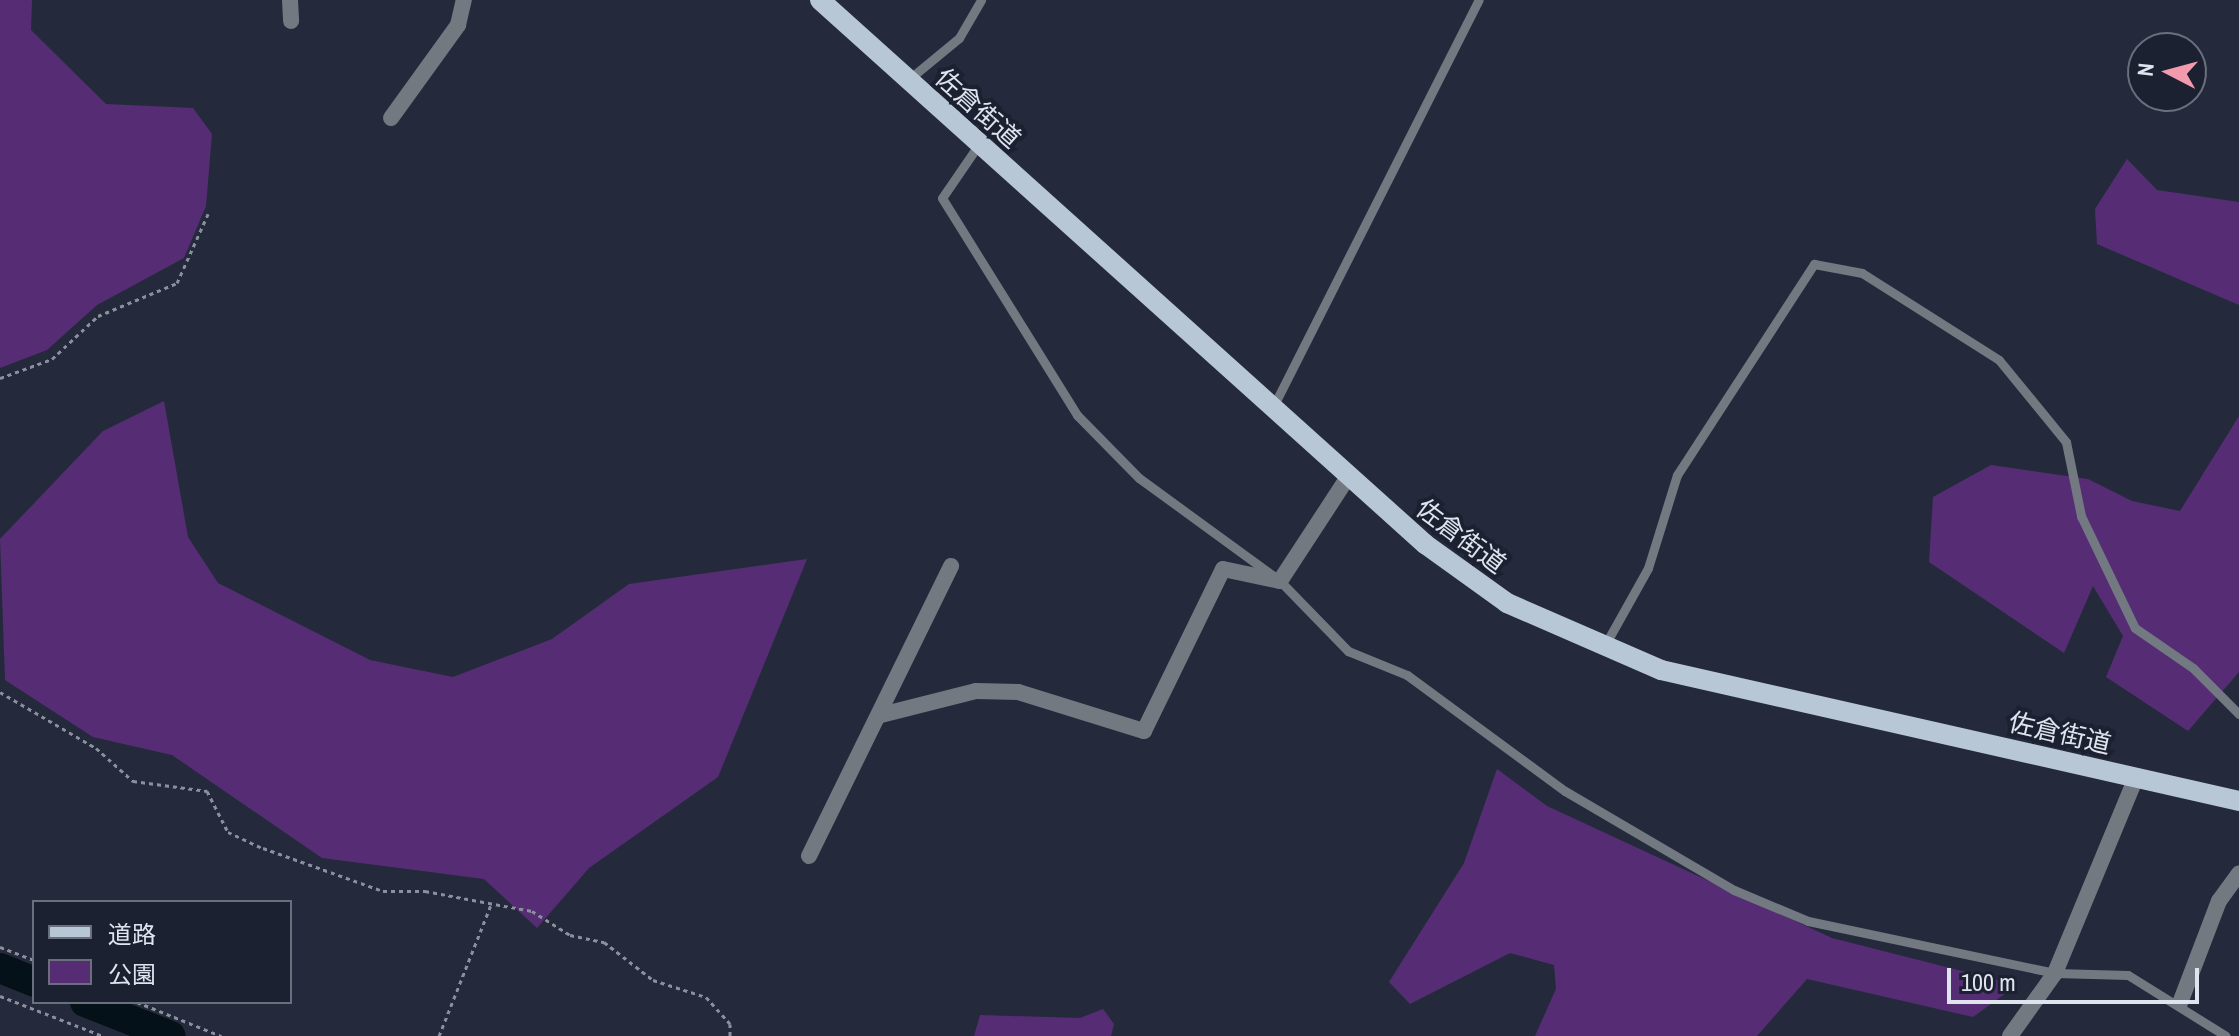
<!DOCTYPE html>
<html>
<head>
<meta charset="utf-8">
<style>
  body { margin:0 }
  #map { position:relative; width:2239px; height:1036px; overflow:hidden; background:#242a3b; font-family:"Archivo Narrow","Noto Sans JP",sans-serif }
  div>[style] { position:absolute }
  .green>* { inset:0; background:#562d74 }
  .river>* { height:30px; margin:-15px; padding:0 15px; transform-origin:15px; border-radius:15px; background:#041118 }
  .path>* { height:3px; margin-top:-1.5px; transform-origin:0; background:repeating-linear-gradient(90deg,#8b909d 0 4px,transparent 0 8px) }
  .service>* { height:9px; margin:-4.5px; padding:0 4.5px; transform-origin:4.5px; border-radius:4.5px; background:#727980 }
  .minor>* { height:16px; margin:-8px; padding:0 8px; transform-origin:8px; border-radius:8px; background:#727980 }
  .primary>* { height:20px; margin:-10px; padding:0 10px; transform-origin:10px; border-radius:10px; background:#b8c7d6 }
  span { translate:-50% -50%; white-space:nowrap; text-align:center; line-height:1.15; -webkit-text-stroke:8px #1b2131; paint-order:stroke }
  .street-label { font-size:26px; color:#e0e4ef }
  .legend { position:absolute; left:32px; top:900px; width:260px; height:104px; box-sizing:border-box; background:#1b2131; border:2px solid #6a6f7d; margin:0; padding:10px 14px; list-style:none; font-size:24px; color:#e0e4ef }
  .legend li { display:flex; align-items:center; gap:16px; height:40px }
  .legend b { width:40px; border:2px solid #6a6f7d }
  .north { position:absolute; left:2127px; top:32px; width:80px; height:80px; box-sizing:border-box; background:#1b2131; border:2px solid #6a6f7d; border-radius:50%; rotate:276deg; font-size:22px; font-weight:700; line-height:32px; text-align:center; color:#e0e4ef }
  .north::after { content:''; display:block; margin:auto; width:28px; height:36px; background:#f39aac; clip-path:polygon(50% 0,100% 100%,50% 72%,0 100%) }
  .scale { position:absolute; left:1947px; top:968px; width:252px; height:36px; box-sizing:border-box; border:4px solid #e0e4ef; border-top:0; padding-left:10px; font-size:24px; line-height:28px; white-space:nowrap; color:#e0e4ef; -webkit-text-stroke:6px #1b2131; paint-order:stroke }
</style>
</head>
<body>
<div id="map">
  <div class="green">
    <i style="clip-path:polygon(0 0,32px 0,31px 30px,106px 104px,193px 108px,212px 134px,206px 206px,184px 258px,97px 305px,47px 350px,0 368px)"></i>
    <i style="clip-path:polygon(2127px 159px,2157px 190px,2239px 202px,2239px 305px,2097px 244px,2095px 209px)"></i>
    <i style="clip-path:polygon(164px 401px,188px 537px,218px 583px,370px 660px,453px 677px,552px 639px,629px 584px,807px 559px,718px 777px,589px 868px,537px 928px,484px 879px,322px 858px,172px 755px,93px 737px,5px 680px,0 539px,103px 431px)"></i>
    <i style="clip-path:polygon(2239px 416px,2239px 672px,2188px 731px,2106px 677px,2123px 636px,2093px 586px,2064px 653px,1929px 562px,1933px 497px,1991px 465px,2088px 479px,2132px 501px,2180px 511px)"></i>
    <i style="clip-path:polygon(1497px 769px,1547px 806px,1832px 938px,2017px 985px,1973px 1017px,1807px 979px,1757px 1036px,1535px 1036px,1556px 989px,1554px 965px,1510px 953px,1410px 1004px,1389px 982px,1464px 863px)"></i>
    <i style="clip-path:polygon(1103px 1009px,1114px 1024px,1111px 1036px,974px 1036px,980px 1015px,1080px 1018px)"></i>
  </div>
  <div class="river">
    <i style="left:0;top:968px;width:37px;rotate:22deg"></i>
    <i style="left:85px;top:1002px;width:92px;rotate:21.6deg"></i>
  </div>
  <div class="path">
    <i style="left:0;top:378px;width:55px;rotate:-20.1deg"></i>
    <i style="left:52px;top:359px;width:63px;rotate:-43.1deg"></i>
    <i style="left:98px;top:316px;width:86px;rotate:-22.7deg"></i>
    <i style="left:177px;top:283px;width:76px;rotate:-65.8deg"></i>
    <i style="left:0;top:692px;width:111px;rotate:30.3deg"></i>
    <i style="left:96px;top:748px;width:50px;rotate:41.7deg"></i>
    <i style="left:133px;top:781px;width:75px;rotate:7.7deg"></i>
    <i style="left:207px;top:791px;width:46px;rotate:62.9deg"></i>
    <i style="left:228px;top:832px;width:38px;rotate:25deg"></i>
    <i style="left:263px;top:848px;width:127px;rotate:19.7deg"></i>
    <i style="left:383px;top:891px;width:42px"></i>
    <i style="left:425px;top:891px;width:109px;rotate:10.6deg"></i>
    <i style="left:532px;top:911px;width:45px;rotate:32.3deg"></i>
    <i style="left:570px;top:935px;width:35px;rotate:12deg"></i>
    <i style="left:604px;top:942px;width:62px;rotate:37.8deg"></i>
    <i style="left:653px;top:980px;width:56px;rotate:17.8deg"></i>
    <i style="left:706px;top:997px;width:36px;rotate:48deg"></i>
    <i style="left:730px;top:1024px;width:12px;rotate:90deg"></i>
    <i style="left:0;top:947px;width:36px;rotate:21deg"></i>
    <i style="left:0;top:996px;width:110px;rotate:21.2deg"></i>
    <i style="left:137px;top:1002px;width:91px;rotate:22deg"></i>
    <i style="left:439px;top:1036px;width:144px;rotate:-68.4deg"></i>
  </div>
  <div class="service">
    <i style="left:908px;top:80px;width:66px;rotate:-39.5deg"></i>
    <i style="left:959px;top:38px;width:44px;rotate:-59.9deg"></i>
    <i style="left:979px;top:144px;width:65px;rotate:124.4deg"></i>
    <i style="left:942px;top:198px;width:256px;rotate:58.1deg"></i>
    <i style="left:1077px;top:415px;width:88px;rotate:45.5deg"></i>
    <i style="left:1139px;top:478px;width:175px;rotate:36.1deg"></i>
    <i style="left:1280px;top:581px;width:98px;rotate:45.8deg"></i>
    <i style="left:1348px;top:651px;width:64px;rotate:22.1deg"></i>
    <i style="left:1407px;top:675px;width:196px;rotate:36.3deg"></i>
    <i style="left:1565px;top:791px;width:196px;rotate:30.4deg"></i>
    <i style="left:1734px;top:890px;width:80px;rotate:22.7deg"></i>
    <i style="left:1808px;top:921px;width:252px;rotate:11.9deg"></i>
    <i style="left:2055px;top:973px;width:73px;rotate:1.6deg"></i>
    <i style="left:2128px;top:975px;width:115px;rotate:31.9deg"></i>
    <i style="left:1273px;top:407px;width:456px;rotate:-63.2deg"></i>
    <i style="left:1605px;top:645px;width:88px;rotate:-60.8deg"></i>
    <i style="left:1648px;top:568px;width:97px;rotate:-72.7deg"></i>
    <i style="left:1677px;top:475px;width:252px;rotate:-57deg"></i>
    <i style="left:1814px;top:264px;width:49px;rotate:10.6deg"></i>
    <i style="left:1862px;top:273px;width:162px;rotate:32.4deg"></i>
    <i style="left:1999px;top:360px;width:106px;rotate:50.7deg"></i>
    <i style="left:2066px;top:442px;width:76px;rotate:78.5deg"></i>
    <i style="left:2081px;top:516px;width:124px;rotate:64.3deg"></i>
    <i style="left:2135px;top:628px;width:70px;rotate:34.6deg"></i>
    <i style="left:2193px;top:668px;width:65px;rotate:45deg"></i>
  </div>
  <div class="minor">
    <i style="left:290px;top:0;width:21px;rotate:87deg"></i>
    <i style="left:391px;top:118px;width:115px;rotate:-54.2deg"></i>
    <i style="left:458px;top:25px;width:26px;rotate:-77deg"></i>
    <i style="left:881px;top:715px;width:98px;rotate:-14.2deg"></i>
    <i style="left:976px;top:691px;width:42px;rotate:1.4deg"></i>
    <i style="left:1018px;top:692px;width:132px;rotate:17.2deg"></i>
    <i style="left:1144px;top:731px;width:180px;rotate:-64deg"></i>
    <i style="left:1223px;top:569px;width:58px;rotate:11.9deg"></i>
    <i style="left:1280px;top:581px;width:124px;rotate:-56.8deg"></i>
    <i style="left:809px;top:856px;width:323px;rotate:-63.9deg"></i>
    <i style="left:2180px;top:1003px;width:109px;rotate:-69.1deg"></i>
    <i style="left:2219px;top:901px;width:34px;rotate:-54deg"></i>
    <i style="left:2010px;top:1036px;width:77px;rotate:-54.5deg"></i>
    <i style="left:2055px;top:973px;width:212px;rotate:-67.5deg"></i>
  </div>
  <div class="primary">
    <i style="left:820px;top:0;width:814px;rotate:41.96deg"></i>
    <i style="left:1425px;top:544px;width:101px;rotate:35.7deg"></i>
    <i style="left:1507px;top:603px;width:168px;rotate:23.5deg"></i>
    <i style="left:1661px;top:670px;width:593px;rotate:12.77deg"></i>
  </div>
  <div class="street-label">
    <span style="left:978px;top:108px;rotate:42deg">佐倉街道</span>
    <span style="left:1461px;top:536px;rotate:37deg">佐倉街道</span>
    <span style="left:2060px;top:733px;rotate:13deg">佐倉街道</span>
  </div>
  <ul class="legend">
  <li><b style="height:10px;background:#b8c7d6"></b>道路</li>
  <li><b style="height:22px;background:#562d74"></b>公園</li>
  </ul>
  <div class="north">N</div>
  <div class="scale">100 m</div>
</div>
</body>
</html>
